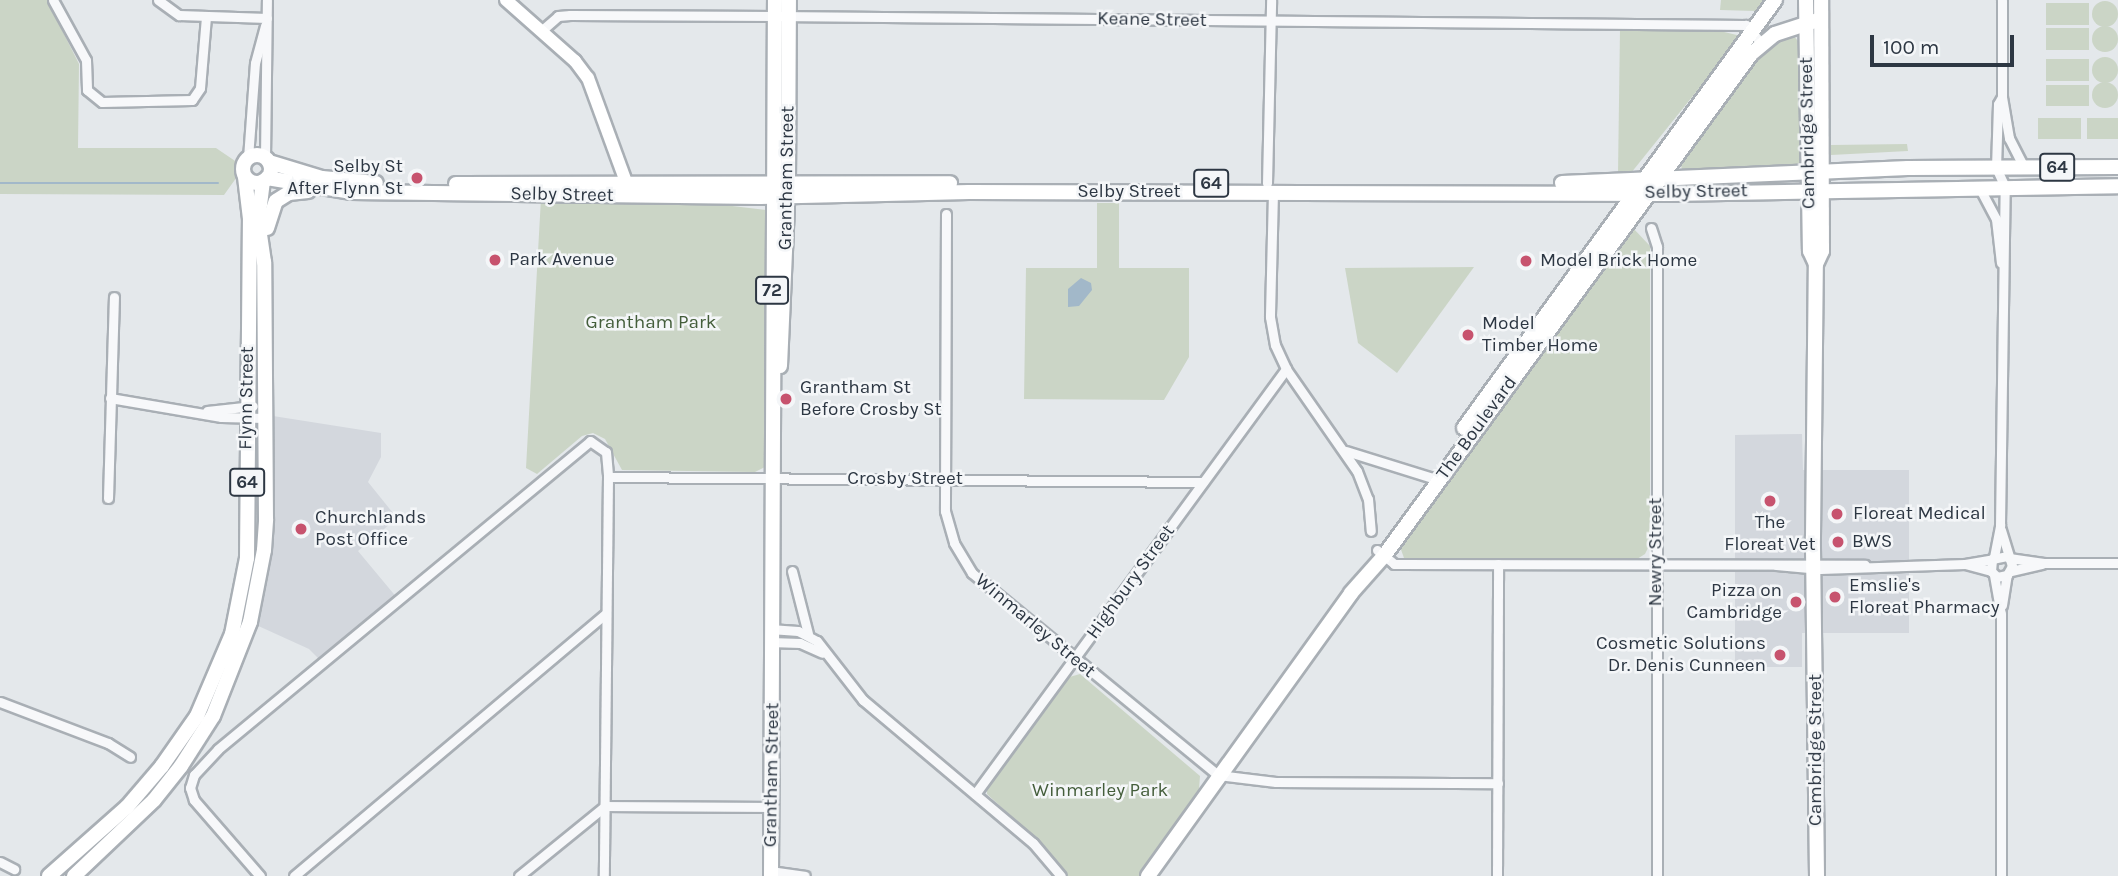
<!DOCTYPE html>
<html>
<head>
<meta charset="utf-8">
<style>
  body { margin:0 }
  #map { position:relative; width:2118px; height:876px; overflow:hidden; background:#e4e8eb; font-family:Karla,sans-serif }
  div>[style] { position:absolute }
  .built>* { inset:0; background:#d3d7dd }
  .green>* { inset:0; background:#cbd5c6; transform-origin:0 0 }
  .round { border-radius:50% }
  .water>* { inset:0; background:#a2b8c9 }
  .stream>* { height:2.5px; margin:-1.25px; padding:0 1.25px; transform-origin:1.25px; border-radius:1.25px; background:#a2b8c9 }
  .roads { filter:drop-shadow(2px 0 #a9afb5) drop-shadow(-2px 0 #a9afb5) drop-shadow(0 2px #a9afb5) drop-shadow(0 -2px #a9afb5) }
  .minor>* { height:9px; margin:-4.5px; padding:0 4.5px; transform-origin:4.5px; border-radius:4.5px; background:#f7f8fa }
  .secondary>* { height:12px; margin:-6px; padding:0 6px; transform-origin:6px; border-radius:6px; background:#fff }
  .primary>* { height:14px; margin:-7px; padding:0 7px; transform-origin:7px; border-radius:7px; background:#fff }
  .primary>.ring { margin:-7px; padding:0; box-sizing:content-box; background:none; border:14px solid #fff; border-radius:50% }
  .dots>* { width:19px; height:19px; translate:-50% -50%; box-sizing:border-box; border:4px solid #f4f6f8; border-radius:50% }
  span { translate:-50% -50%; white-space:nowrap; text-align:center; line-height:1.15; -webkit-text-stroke:5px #f4f6f8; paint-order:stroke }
  .shield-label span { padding:2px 5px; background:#f4f6f8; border:2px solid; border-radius:5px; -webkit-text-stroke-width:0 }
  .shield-label { font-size:18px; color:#2d3743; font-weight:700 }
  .street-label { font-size:19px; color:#2d3743 }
  .poi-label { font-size:19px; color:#2d3743 }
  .right { translate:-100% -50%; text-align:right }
  .left { translate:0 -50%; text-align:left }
  .park-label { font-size:19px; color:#445e3b }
  .scale { position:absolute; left:1870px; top:35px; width:144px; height:32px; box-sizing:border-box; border:4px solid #2d3743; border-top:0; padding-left:9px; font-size:21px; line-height:24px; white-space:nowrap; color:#2d3743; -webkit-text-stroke:5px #f4f6f8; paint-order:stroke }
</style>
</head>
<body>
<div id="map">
  <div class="built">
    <i style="clip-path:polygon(254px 413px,381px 433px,381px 457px,368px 482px,397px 518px,358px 551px,398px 599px,320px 660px,309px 649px,241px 618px,257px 531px)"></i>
    <i style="clip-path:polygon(1802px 434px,1803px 470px,1909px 470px,1909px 633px,1802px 633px,1802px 667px,1735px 667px,1735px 435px)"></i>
  </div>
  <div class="green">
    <i style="clip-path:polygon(0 0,47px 0,79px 64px,78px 148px,216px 148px,244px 167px,224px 195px,0 194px)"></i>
    <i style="clip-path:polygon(1721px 0,1766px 0,1755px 11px,1720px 10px)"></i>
    <i class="round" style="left:2092px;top:1px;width:26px;height:26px"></i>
    <i style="left:2046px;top:3px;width:43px;height:22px"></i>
    <i class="round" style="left:2092px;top:26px;width:26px;height:26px"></i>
    <i style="left:2046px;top:28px;width:43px;height:22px"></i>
    <i style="clip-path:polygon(1620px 29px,1720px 31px,1741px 36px,1631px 173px,1618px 173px)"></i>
    <i style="clip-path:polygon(1793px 35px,1803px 47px,1802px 165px,1683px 173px,1680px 162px,1749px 61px,1774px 40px)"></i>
    <i class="round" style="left:2092px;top:57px;width:26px;height:26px"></i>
    <i style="left:2046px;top:59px;width:43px;height:22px"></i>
    <i class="round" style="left:2092px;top:82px;width:26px;height:26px"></i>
    <i style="left:2046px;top:85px;width:43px;height:21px"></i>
    <i style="left:2038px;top:118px;width:43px;height:21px"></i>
    <i style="left:2087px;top:118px;width:31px;height:21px"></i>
    <i style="clip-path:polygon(1907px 144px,1908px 151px,1831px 155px,1831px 145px)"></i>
    <i style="clip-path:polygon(541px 198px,690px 201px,766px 210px,765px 467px,755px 472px,622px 470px,605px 439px,593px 433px,582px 436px,537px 474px,526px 468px)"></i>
    <i style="clip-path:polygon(1097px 203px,1119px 203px,1119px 268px,1189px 268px,1189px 357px,1164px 400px,1024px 399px,1026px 268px,1097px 268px)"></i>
    <i style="clip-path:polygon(1633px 228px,1650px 246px,1650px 544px,1645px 554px,1637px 559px,1404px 558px,1399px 544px,1514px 382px)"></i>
    <i style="clip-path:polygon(1474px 267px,1397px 373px,1358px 343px,1345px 268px)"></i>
    <i style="clip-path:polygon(1080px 674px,1200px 776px,1199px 789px,1139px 876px,1068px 876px,1036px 839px,987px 794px,987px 786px,1066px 678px)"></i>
  </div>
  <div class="water">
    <i style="clip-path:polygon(1081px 278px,1091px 283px,1092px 290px,1079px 306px,1068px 307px,1068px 289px)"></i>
  </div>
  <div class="stream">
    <i style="left:0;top:183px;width:218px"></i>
  </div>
  <div class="roads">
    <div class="minor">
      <i style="left:53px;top:0;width:68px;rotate:61.2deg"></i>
      <i style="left:86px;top:60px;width:30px;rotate:88deg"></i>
      <i style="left:87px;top:90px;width:19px;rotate:39deg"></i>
      <i style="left:102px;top:102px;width:90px;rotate:-1.3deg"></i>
      <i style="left:192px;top:100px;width:14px;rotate:-56deg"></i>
      <i style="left:200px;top:88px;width:72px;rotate:-85.2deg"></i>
      <i style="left:158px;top:0;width:26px;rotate:36deg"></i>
      <i style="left:179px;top:15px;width:88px;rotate:2deg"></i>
      <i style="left:2002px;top:0;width:97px;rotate:90deg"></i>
      <i style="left:2002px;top:97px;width:42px;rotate:80.3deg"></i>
      <i style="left:2009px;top:138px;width:33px;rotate:63deg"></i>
      <i style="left:541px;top:31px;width:23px;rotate:-41deg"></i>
      <i style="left:558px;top:16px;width:12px;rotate:-5deg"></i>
      <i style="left:570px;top:15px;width:205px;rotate:0.3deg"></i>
      <i style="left:775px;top:16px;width:971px;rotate:0.53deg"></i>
      <i style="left:1746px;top:25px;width:23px;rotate:50deg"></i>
      <i style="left:248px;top:158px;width:95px;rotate:-85.8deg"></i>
      <i style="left:255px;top:63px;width:39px;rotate:-75deg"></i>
      <i style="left:265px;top:158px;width:158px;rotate:-89.3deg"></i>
      <i style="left:1267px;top:183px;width:183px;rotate:-88.7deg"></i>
      <i style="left:1979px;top:187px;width:36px;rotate:62deg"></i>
      <i style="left:1996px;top:219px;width:44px;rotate:83.5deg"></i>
      <i style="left:1273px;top:192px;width:125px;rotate:91.4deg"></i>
      <i style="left:1270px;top:317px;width:28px;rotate:80deg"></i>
      <i style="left:1275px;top:345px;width:26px;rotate:65deg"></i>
      <i style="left:1286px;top:369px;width:124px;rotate:55.2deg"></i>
      <i style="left:1357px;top:471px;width:30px;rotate:69deg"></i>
      <i style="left:1368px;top:499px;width:32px;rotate:85deg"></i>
      <i style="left:946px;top:214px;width:297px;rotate:90.2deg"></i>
      <i style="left:945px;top:511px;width:33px;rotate:74deg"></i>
      <i style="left:954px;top:543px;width:35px;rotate:59deg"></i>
      <i style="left:972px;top:573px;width:318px;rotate:39.4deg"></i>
      <i style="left:1218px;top:775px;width:58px;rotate:6.9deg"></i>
      <i style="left:1276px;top:782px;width:222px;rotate:0.3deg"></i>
      <i style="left:1651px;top:228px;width:20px;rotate:72deg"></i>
      <i style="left:1657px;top:247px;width:629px;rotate:90deg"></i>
      <i style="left:110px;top:398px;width:113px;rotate:9.7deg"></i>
      <i style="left:221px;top:417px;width:44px;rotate:1.3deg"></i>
      <i style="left:207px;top:411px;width:46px;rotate:-6.2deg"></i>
      <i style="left:1346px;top:451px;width:97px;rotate:17.3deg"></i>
      <i style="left:608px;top:477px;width:595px;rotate:0.48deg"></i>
      <i style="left:108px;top:498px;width:201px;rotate:-88.3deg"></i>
      <i style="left:2001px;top:530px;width:38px;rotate:73deg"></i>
      <i style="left:2012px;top:566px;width:10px;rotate:119deg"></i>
      <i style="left:2007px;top:575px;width:10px;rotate:169deg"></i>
      <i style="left:1997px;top:577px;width:8px;rotate:-135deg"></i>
      <i style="left:1991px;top:571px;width:12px;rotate:-85deg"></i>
      <i style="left:1992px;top:559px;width:15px;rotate:-11deg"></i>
      <i style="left:1377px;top:550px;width:22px;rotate:39deg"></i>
      <i style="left:1394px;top:564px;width:471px;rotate:0.1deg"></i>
      <i style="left:1994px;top:557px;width:33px;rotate:-79deg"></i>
      <i style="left:2000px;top:525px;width:338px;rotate:-89.2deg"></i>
      <i style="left:2005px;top:187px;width:21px;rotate:-115deg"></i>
      <i style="left:1996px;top:168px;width:64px;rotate:-88.2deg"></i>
      <i style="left:1998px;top:104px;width:8px;rotate:-60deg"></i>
      <i style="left:2009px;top:558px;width:35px;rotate:8deg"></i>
      <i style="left:2044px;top:563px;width:74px"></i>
      <i style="left:1776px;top:565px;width:44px;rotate:5.2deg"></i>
      <i style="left:1820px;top:569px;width:145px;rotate:-2deg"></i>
      <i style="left:792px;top:571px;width:65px;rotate:75.7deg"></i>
      <i style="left:1991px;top:571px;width:27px;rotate:-165deg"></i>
      <i style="left:1965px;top:564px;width:27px;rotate:-10deg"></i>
      <i style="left:2011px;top:571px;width:32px;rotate:-13deg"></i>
      <i style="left:1994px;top:575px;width:40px;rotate:80deg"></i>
      <i style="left:2001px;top:614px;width:262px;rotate:90deg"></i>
      <i style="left:2002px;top:605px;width:30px;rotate:-81deg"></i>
      <i style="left:770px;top:629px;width:28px;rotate:4deg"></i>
      <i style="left:798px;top:631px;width:21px;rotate:28deg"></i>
      <i style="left:817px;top:641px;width:75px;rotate:52.1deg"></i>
      <i style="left:863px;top:700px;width:222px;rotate:40.1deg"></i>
      <i style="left:1033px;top:843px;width:43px;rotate:49.7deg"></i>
      <i style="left:770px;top:642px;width:30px;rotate:2deg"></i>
      <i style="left:800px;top:643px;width:24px;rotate:24deg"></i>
      <i style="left:0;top:702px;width:116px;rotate:20.8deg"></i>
      <i style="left:108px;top:743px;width:26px;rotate:32deg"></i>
      <i style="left:975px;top:794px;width:527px;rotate:-53.8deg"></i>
      <i style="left:0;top:862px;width:16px;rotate:27deg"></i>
      <i style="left:771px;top:871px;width:34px;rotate:8deg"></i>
      <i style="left:260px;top:876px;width:101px;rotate:-131deg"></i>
      <i style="left:194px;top:800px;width:13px;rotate:-108deg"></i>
      <i style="left:190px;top:788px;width:14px;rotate:-73deg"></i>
      <i style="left:194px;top:775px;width:35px;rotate:-47deg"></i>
      <i style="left:218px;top:749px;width:483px;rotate:-39.6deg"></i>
      <i style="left:590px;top:441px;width:19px;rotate:35deg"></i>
      <i style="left:606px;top:452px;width:25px;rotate:85deg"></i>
      <i style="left:608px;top:477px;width:399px;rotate:90.6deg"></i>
      <i style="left:294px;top:876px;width:407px;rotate:-40.1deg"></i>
      <i style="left:519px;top:876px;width:111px;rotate:-39.1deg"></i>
      <i style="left:605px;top:806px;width:167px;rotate:0.3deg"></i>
      <i style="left:1497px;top:876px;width:312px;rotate:-89.8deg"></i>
    </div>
    <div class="secondary">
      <i style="left:506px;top:0;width:92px;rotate:41.5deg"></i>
      <i style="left:575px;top:61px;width:21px;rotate:53deg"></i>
      <i style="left:588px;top:78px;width:122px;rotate:69.9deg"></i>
    </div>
    <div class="primary">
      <i style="left:1806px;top:0;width:251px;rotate:89.1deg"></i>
      <i style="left:1810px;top:251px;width:14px;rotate:65deg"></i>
      <i class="ring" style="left:243px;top:155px;width:14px;height:14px"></i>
      <i style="left:269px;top:162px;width:55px;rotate:16.8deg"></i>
      <i style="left:322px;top:178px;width:54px;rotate:5.3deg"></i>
      <i style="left:267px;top:178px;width:86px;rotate:9.4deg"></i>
      <i style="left:352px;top:192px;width:408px;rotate:0.7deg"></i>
      <i style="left:760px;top:197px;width:209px;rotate:-1.4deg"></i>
      <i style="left:969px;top:192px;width:700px;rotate:0.16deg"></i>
      <i style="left:1669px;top:194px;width:449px;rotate:-1deg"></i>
      <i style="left:1562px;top:183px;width:346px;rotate:-2.5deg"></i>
      <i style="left:1908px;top:168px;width:210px;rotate:-0.3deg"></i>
      <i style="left:456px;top:184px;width:494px;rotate:-0.1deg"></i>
      <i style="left:267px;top:228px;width:28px;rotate:-72deg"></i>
      <i style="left:276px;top:201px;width:15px;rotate:-32deg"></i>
      <i style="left:289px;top:193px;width:19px;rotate:-6deg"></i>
      <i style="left:780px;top:366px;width:185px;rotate:-87.5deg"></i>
      <i style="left:788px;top:181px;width:181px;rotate:-89.7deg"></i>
      <i style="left:1464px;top:428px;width:529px;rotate:-54deg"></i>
      <i style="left:49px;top:876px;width:104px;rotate:-41.5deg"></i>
      <i style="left:127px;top:807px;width:54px;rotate:-49.5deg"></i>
      <i style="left:162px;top:766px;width:61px;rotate:-55deg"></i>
      <i style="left:197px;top:716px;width:89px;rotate:-66.9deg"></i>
      <i style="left:232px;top:634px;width:77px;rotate:-78.8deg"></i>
      <i style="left:247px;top:558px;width:339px;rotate:-89.5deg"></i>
      <i style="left:250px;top:219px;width:42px;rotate:-96.8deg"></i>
      <i style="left:74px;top:876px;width:110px;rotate:-43.5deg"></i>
      <i style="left:154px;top:800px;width:43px;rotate:-51.5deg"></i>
      <i style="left:181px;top:766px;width:59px;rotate:-57.4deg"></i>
      <i style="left:213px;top:716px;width:101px;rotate:-68.5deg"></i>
      <i style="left:250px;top:622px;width:73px;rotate:-79deg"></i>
      <i style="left:264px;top:550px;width:31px;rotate:-86deg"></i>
      <i style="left:266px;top:519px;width:257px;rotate:-90.4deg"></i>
      <i style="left:264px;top:262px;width:41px;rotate:-98.3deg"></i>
      <i style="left:258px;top:221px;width:40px;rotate:-82.9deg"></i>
      <i style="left:771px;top:876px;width:876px;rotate:-89.74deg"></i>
      <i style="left:1148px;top:876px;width:348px;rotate:-54.3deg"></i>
      <i style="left:1351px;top:593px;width:50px;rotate:-48.3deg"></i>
      <i style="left:1384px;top:556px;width:622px;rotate:-53.83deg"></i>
      <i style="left:1751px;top:54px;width:31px;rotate:-40deg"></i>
      <i style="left:1775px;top:34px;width:48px;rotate:-18.1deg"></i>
      <i style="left:1817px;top:876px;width:339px;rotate:-90.7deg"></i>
      <i style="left:1813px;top:537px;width:273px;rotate:-89.4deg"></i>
      <i style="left:1816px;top:264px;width:14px;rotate:-65deg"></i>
      <i style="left:1822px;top:251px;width:251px;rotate:-90.2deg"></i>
    </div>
  </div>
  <div class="dots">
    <i style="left:417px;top:178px;background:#c7536e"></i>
    <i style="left:495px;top:260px;background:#c7536e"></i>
    <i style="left:1526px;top:261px;background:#c7536e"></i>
    <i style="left:1468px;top:335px;background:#c7536e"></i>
    <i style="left:786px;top:399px;background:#c7536e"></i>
    <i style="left:1770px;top:501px;background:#c7536e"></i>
    <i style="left:1837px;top:514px;background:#c7536e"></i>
    <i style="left:301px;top:529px;background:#c7536e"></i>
    <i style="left:1838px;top:542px;background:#c7536e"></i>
    <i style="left:1835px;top:597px;background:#c7536e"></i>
    <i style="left:1796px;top:602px;background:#c7536e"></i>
    <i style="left:1780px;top:655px;background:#c7536e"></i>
  </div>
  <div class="shield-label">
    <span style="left:2057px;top:167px">64</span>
    <span style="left:1211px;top:183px">64</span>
    <span style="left:772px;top:290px">72</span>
    <span style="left:247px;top:482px">64</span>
  </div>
  <div class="street-label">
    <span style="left:1152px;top:20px;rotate:1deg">Keane Street</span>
    <span style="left:1808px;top:133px;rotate:-91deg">Cambridge Street</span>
    <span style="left:787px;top:178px;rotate:-89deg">Grantham Street</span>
    <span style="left:1129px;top:192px">Selby Street</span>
    <span style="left:1696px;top:192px;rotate:-1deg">Selby Street</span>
    <span style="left:562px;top:195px;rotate:1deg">Selby Street</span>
    <span style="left:247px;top:398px;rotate:-89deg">Flynn Street</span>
    <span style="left:1477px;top:428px;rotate:-54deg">The Boulevard</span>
    <span style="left:905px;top:479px">Crosby Street</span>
    <span style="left:1656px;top:552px;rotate:-90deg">Newry Street</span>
    <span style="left:1131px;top:582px;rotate:-54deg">Highbury Street</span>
    <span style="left:1035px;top:626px;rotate:40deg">Winmarley Street</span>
    <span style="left:1816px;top:750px;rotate:-90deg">Cambridge Street</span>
    <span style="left:772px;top:775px;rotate:-89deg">Grantham Street</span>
  </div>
  <div class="poi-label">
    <span class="right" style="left:403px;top:178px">Selby St<br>After Flynn St</span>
    <span class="left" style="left:509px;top:260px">Park Avenue</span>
    <span class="left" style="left:1540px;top:261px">Model Brick Home</span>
    <span class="left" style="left:1482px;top:335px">Model<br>Timber Home</span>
    <span class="left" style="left:800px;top:399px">Grantham St<br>Before Crosby St</span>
    <span class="left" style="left:1853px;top:514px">Floreat Medical</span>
    <span class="left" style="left:315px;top:529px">Churchlands<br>Post Office</span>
    <span style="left:1770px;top:534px">The<br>Floreat Vet</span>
    <span class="left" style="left:1852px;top:542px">BWS</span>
    <span class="left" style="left:1849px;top:597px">Emslie's<br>Floreat Pharmacy</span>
    <span class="right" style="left:1782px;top:602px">Pizza on<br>Cambridge</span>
    <span class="right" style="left:1766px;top:655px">Cosmetic Solutions<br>Dr. Denis Cunneen</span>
  </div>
  <div class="park-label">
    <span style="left:651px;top:323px">Grantham Park</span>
    <span style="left:1100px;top:791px">Winmarley Park</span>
  </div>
  <div class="scale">100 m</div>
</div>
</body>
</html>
